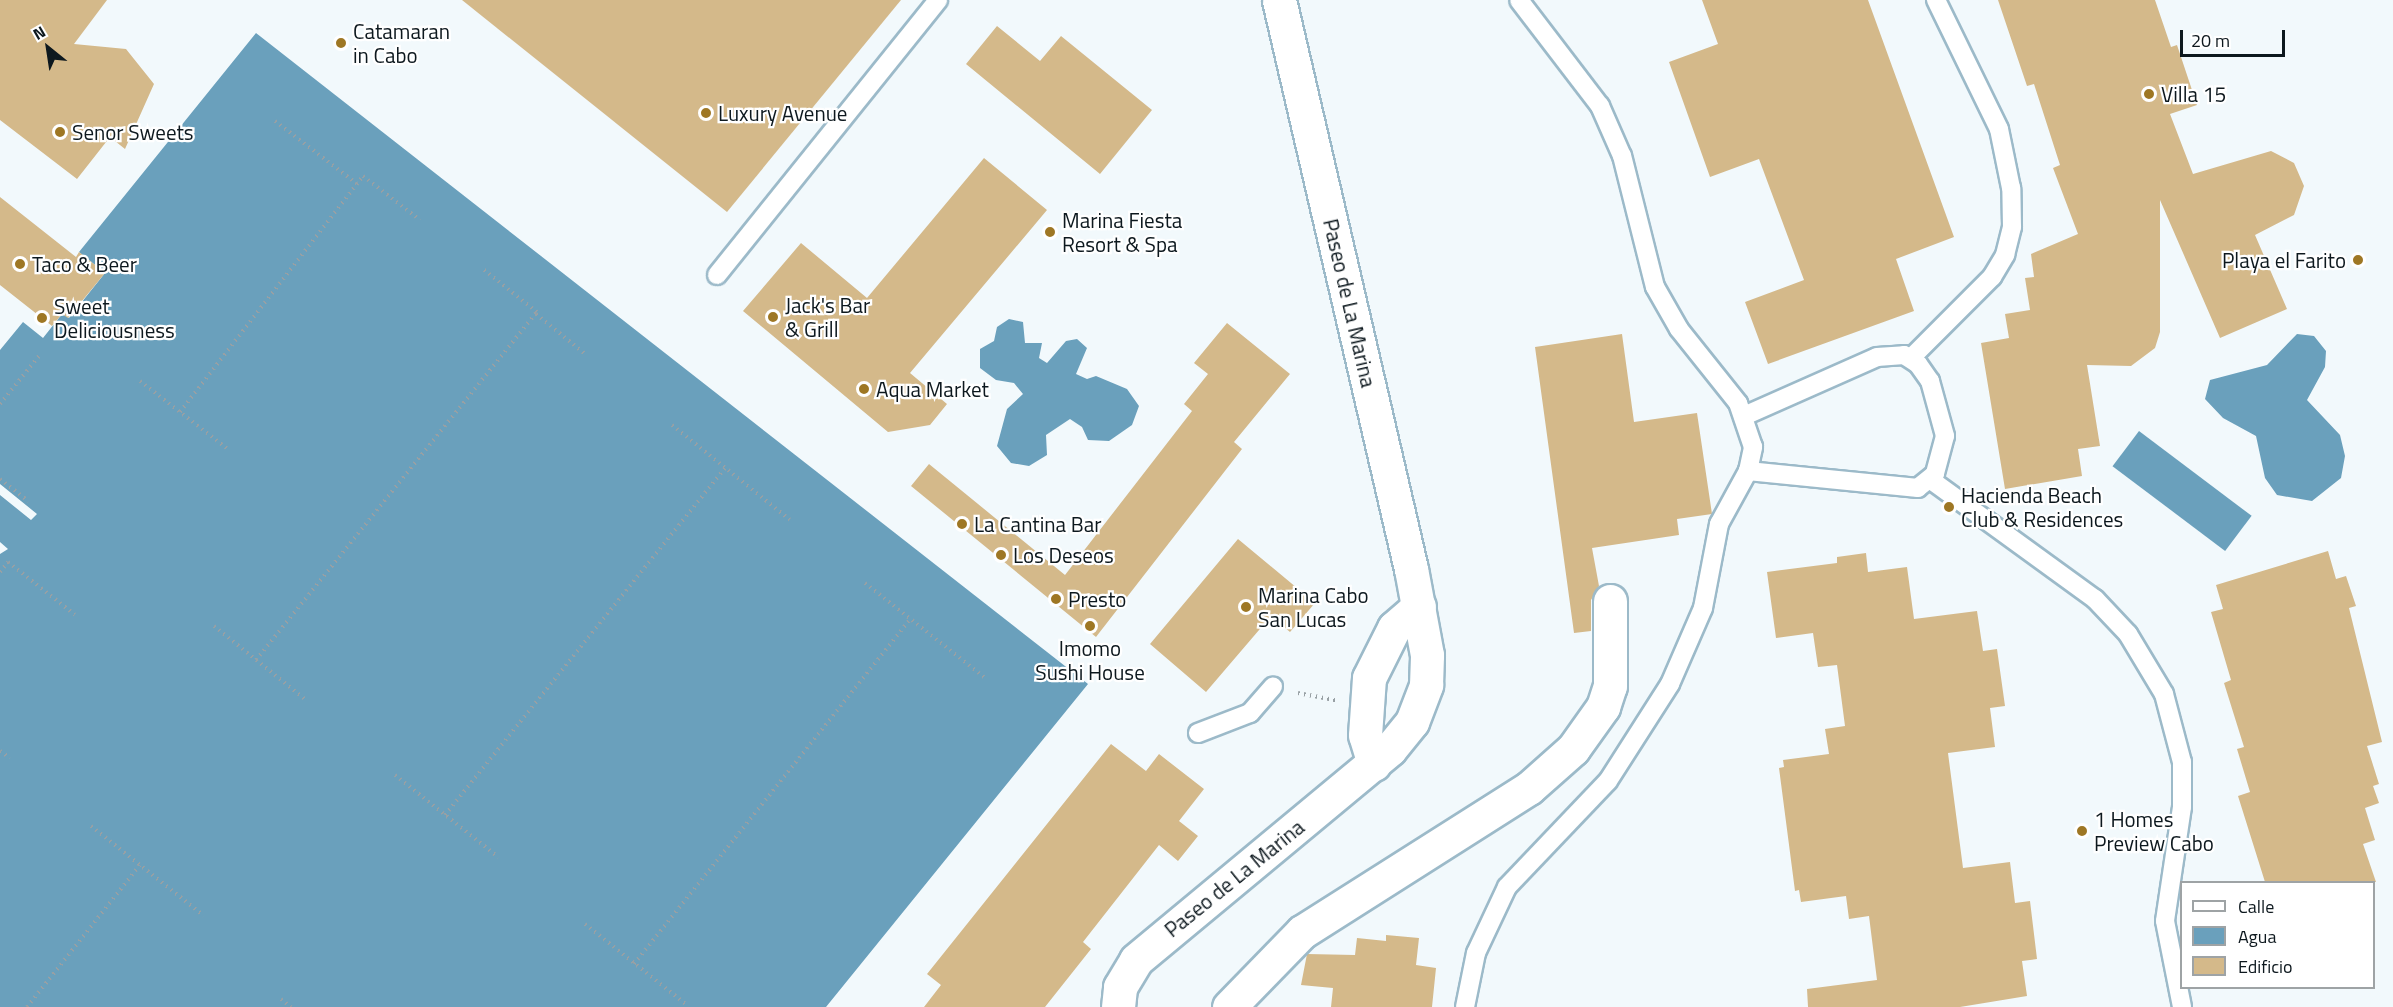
<!DOCTYPE html>
<html>
<head>
<meta charset="utf-8">
<style>
  body { margin:0 }
  #map { position:relative; width:2393px; height:1007px; overflow:hidden; background:#f2f9fc; font-family:"Titillium Web",sans-serif }
  div>[style] { position:absolute }
  .water>* { inset:0; background:#6aa0bc; transform-origin:0 0 }
  .building>* { inset:0; background:#d4b98a }
  .path>* { height:4px; margin-top:-2px; transform-origin:0; background:repeating-linear-gradient(90deg,#98a0a4 0 1.5px,transparent 0 6px) }
  .roads { filter:drop-shadow(2px 0 #9cbac9) drop-shadow(-2px 0 #9cbac9) drop-shadow(0 2px #9cbac9) drop-shadow(0 -2px #9cbac9) }
  .lane>* { height:18px; margin:-9px; padding:0 9px; transform-origin:9px; border-radius:9px; background:#fff }
  .street>* { height:33px; margin:-16.5px; padding:0 16.5px; transform-origin:16.5px; border-radius:16.5px; background:#fff }
  .dots>* { width:16px; height:16px; translate:-50% -50%; box-sizing:border-box; border:3px solid #fff; border-radius:50% }
  span { translate:-50% -50%; white-space:nowrap; text-align:center; line-height:1.15; -webkit-text-stroke:4.5px #fff; paint-order:stroke }
  .poi-label { font-size:21px; color:#0d181e }
  .left { translate:0 -50%; text-align:left }
  .right { translate:-100% -50%; text-align:right }
  .street-label { font-size:21px; color:#0d181e }
  .legend { position:absolute; left:2180px; top:881px; width:195px; height:108px; box-sizing:border-box; background:#fff; border:2px solid #9ea3a5; margin:0; padding:8px 10px; list-style:none; font-size:18px; color:#0d181e }
  .legend li { display:flex; align-items:center; gap:12px; height:30px }
  .legend b { width:30px; border:2px solid #9ea3a5 }
  .north { position:absolute; left:18px; top:18px; width:60px; height:60px; -webkit-text-stroke:4px #fff; paint-order:stroke; rotate:330deg; font-size:16px; font-weight:700; line-height:24px; text-align:center; color:#0d181e }
  .north::after { content:''; display:block; margin:auto; width:21px; height:27px; background:#0d181e; clip-path:polygon(50% 0,100% 100%,50% 72%,0 100%) }
  .scale { position:absolute; left:2180px; top:30px; width:105px; height:27px; box-sizing:border-box; border:3px solid #0d181e; border-top:0; padding-left:8px; font-size:18px; line-height:21px; white-space:nowrap; color:#0d181e; -webkit-text-stroke:4px #fff; paint-order:stroke }
</style>
</head>
<body>
<div id="map">
  <div class="water">
    <i style="clip-path:polygon(256px 33px,1088px 684px,826px 1007px,0 1007px,0 554px,8px 549px,0 542px,0 495px,31px 520px,37px 514px,0 484px,0 350px,23px 322px,43px 338px,62px 314px,69px 318px,105px 273px,79px 252px)"></i>
    <i style="clip-path:polygon(1009px 319px,1023px 322px,1025px 343px,1042px 343px,1039px 358px,1047px 363px,1066px 341px,1077px 339px,1087px 348px,1076px 374px,1087px 379px,1096px 376px,1127px 389px,1139px 406px,1132px 425px,1109px 441px,1088px 440px,1082px 427px,1070px 419px,1046px 435px,1047px 455px,1029px 466px,1011px 463px,997px 446px,1007px 409px,1023px 394px,1014px 383px,996px 380px,980px 368px,980px 349px,994px 341px,997px 327px)"></i>
    <i style="clip-path:polygon(2297px 334px,2314px 336px,2326px 351px,2325px 367px,2307px 400px,2340px 435px,2345px 456px,2341px 478px,2312px 501px,2277px 495px,2265px 478px,2256px 436px,2223px 418px,2205px 399px,2210px 380px,2267px 365px)"></i>
    <i style="left:2139px;top:431px;width:141px;height:44px;rotate:37deg"></i>
  </div>
  <div class="building">
    <i style="clip-path:polygon(0 0,107px 0,74px 44px,126px 49px,154px 84px,125px 149px,110px 137px,77px 179px,0 120px)"></i>
    <i style="clip-path:polygon(462px 0,901px 0,727px 212px)"></i>
    <i style="clip-path:polygon(1702px 0,1868px 0,1954px 237px,1896px 259px,1914px 311px,1768px 364px,1745px 302px,1804px 280px,1759px 159px,1710px 177px,1669px 62px,1718px 44px)"></i>
    <i style="clip-path:polygon(1998px 0,2155px 0,2171px 47px,2177px 45px,2197px 105px,2170px 114px,2193px 174px,2271px 151px,2294px 163px,2304px 186px,2294px 215px,2255px 235px,2287px 309px,2220px 338px,2160px 200px,2160px 332px,2155px 348px,2131px 366px,2087px 365px,2100px 446px,2078px 449px,2082px 476px,2005px 489px,1981px 343px,2009px 338px,2005px 314px,2030px 310px,2025px 278px,2034px 277px,2031px 254px,2078px 234px,2053px 168px,2060px 165px,2034px 84px,2027px 86px)"></i>
    <i style="clip-path:polygon(997px 26px,1040px 61px,1061px 36px,1152px 110px,1100px 174px,966px 64px)"></i>
    <i style="clip-path:polygon(984px 158px,1047px 210px,910px 373px,947px 404px,930px 425px,888px 432px,743px 311px,801px 243px,867px 298px)"></i>
    <i style="clip-path:polygon(0 197px,76px 257px,79px 252px,105px 273px,68px 318px,62px 314px,52px 326px,0 285px)"></i>
    <i style="clip-path:polygon(1227px 323px,1290px 374px,1234px 442px,1242px 449px,1096px 637px,911px 486px,929px 464px,1065px 575px,1192px 411px,1184px 404px,1208px 374px,1194px 363px)"></i>
    <i style="clip-path:polygon(1622px 334px,1634px 422px,1697px 413px,1712px 514px,1677px 519px,1679px 535px,1592px 548px,1599px 586px,1591px 600px,1591px 631px,1574px 633px,1535px 347px)"></i>
    <i style="clip-path:polygon(1238px 539px,1315px 603px,1290px 632px,1271px 616px,1206px 692px,1150px 644px)"></i>
    <i style="clip-path:polygon(2328px 551px,2336px 579px,2346px 576px,2356px 606px,2349px 608px,2382px 742px,2367px 746px,2379px 784px,2373px 786px,2379px 803px,2365px 808px,2375px 840px,2363px 844px,2376px 882px,2265px 882px,2238px 796px,2250px 792px,2237px 749px,2244px 747px,2224px 683px,2231px 680px,2211px 612px,2223px 609px,2216px 585px)"></i>
    <i style="clip-path:polygon(1866px 553px,1868px 572px,1907px 567px,1914px 619px,1977px 611px,1983px 651px,1997px 649px,2005px 706px,1990px 708px,1995px 747px,1948px 753px,1963px 868px,2010px 862px,2015px 903px,2030px 901px,2037px 959px,2022px 961px,2027px 996px,1960px 1007px,1808px 1007px,1807px 989px,1877px 980px,1869px 916px,1849px 919px,1846px 896px,1801px 902px,1799px 890px,1795px 891px,1779px 768px,1784px 767px,1783px 760px,1829px 754px,1825px 729px,1845px 726px,1837px 665px,1818px 667px,1813px 633px,1776px 638px,1767px 572px,1837px 563px,1837px 557px)"></i>
    <i style="clip-path:polygon(1111px 744px,1146px 771px,1159px 754px,1204px 789px,1179px 821px,1198px 836px,1178px 861px,1159px 845px,1083px 942px,1091px 949px,1045px 1007px,924px 1007px,941px 985px,927px 974px)"></i>
    <i style="clip-path:polygon(1386px 935px,1419px 938px,1416px 965px,1436px 968px,1432px 1007px,1331px 1007px,1333px 988px,1301px 985px,1307px 954px,1355px 955px,1357px 938px,1386px 941px)"></i>
  </div>
  <div class="path">
    <i style="left:275px;top:121px;width:103px;rotate:37.5deg"></i>
    <i style="left:536px;top:314px;width:62px;rotate:39.1deg"></i>
    <i style="left:140px;top:381px;width:113px;rotate:37.8deg"></i>
    <i style="left:0;top:404px;width:62px;rotate:-50.9deg"></i>
    <i style="left:180px;top:412px;width:299px;rotate:-52.2deg"></i>
    <i style="left:363px;top:176px;width:72px;rotate:37.7deg"></i>
    <i style="left:672px;top:425px;width:151px;rotate:38.8deg"></i>
    <i style="left:0;top:479px;width:36px;rotate:38deg"></i>
    <i style="left:0;top:572px;width:13px;rotate:-51deg"></i>
    <i style="left:8px;top:562px;width:85px;rotate:38.3deg"></i>
    <i style="left:865px;top:583px;width:152px;rotate:38.3deg"></i>
    <i style="left:214px;top:626px;width:118px;rotate:38.8deg"></i>
    <i style="left:256px;top:660px;width:447px;rotate:-51.1deg"></i>
    <i style="left:537px;top:312px;width:69px;rotate:-141.5deg"></i>
    <i style="left:1298px;top:693px;width:38px;rotate:11deg"></i>
    <i style="left:0;top:751px;width:12px;rotate:35deg"></i>
    <i style="left:395px;top:775px;width:132px;rotate:38.5deg"></i>
    <i style="left:445px;top:815px;width:446px;rotate:-51.1deg"></i>
    <i style="left:91px;top:826px;width:144px;rotate:38.5deg"></i>
    <i style="left:585px;top:924px;width:132px;rotate:38.5deg"></i>
    <i style="left:634px;top:964px;width:442px;rotate:-51.3deg"></i>
    <i style="left:281px;top:999px;width:13px;rotate:39deg"></i>
    <i style="left:27px;top:1007px;width:181px;rotate:-51.5deg"></i>
  </div>
  <div class="roads">
    <div class="lane">
      <i style="left:717px;top:275px;width:353px;rotate:-51.2deg"></i>
      <i style="left:1911px;top:358px;width:115px;rotate:-45deg"></i>
      <i style="left:1992px;top:277px;width:26px;rotate:-59deg"></i>
      <i style="left:2005px;top:255px;width:29px;rotate:-76deg"></i>
      <i style="left:2012px;top:227px;width:39px;rotate:-91deg"></i>
      <i style="left:2011px;top:188px;width:60px;rotate:-101.5deg"></i>
      <i style="left:1999px;top:129px;width:144px;rotate:-116deg"></i>
      <i style="left:1744px;top:416px;width:145px;rotate:-23.9deg"></i>
      <i style="left:1877px;top:357px;width:27px;rotate:-4deg"></i>
      <i style="left:1904px;top:355px;width:17px;rotate:33deg"></i>
      <i style="left:1918px;top:364px;width:21px;rotate:55deg"></i>
      <i style="left:1930px;top:381px;width:57px;rotate:74.7deg"></i>
      <i style="left:1945px;top:436px;width:39px;rotate:105deg"></i>
      <i style="left:1935px;top:474px;width:22px;rotate:141deg"></i>
      <i style="left:1918px;top:488px;width:171px;rotate:-174.3deg"></i>
      <i style="left:1931px;top:480px;width:203px;rotate:36deg"></i>
      <i style="left:2095px;top:599px;width:48px;rotate:46.7deg"></i>
      <i style="left:2128px;top:634px;width:70px;rotate:59deg"></i>
      <i style="left:2164px;top:694px;width:70px;rotate:75.2deg"></i>
      <i style="left:2182px;top:762px;width:45px;rotate:90deg"></i>
      <i style="left:2182px;top:807px;width:115px;rotate:98.5deg"></i>
      <i style="left:2165px;top:921px;width:88px;rotate:78.8deg"></i>
      <i style="left:1198px;top:733px;width:56px;rotate:-21deg"></i>
      <i style="left:1250px;top:713px;width:35px;rotate:-49deg"></i>
      <i style="left:1465px;top:1007px;width:55px;rotate:-78.5deg"></i>
      <i style="left:1476px;top:953px;width:73px;rotate:-64.8deg"></i>
      <i style="left:1507px;top:887px;width:146px;rotate:-46.4deg"></i>
      <i style="left:1608px;top:781px;width:115px;rotate:-57.4deg"></i>
      <i style="left:1670px;top:684px;width:83px;rotate:-66.5deg"></i>
      <i style="left:1703px;top:608px;width:86px;rotate:-79.2deg"></i>
      <i style="left:1719px;top:524px;width:60px;rotate:-61.3deg"></i>
      <i style="left:1748px;top:471px;width:25px;rotate:-78deg"></i>
      <i style="left:1753px;top:447px;width:46px;rotate:-108.8deg"></i>
      <i style="left:1738px;top:403px;width:95px;rotate:-128.6deg"></i>
      <i style="left:1679px;top:329px;width:48px;rotate:-119.7deg"></i>
      <i style="left:1655px;top:287px;width:135px;rotate:-104.1deg"></i>
      <i style="left:1622px;top:156px;width:55px;rotate:-113.7deg"></i>
      <i style="left:1600px;top:106px;width:133px;rotate:-127.4deg"></i>
    </div>
    <div class="street">
      <i style="left:1374px;top:764px;width:30px;rotate:-107deg"></i>
      <i style="left:1365px;top:735px;width:57px;rotate:-86deg"></i>
      <i style="left:1369px;top:678px;width:56px;rotate:-63.4deg"></i>
      <i style="left:1394px;top:628px;width:33px;rotate:-41deg"></i>
      <i style="left:1118px;top:1007px;width:20px;rotate:-84deg"></i>
      <i style="left:1120px;top:987px;width:31px;rotate:-59deg"></i>
      <i style="left:1136px;top:960px;width:330px;rotate:-39.7deg"></i>
      <i style="left:1390px;top:749px;width:35px;rotate:-51deg"></i>
      <i style="left:1412px;top:722px;width:40px;rotate:-69deg"></i>
      <i style="left:1426px;top:685px;width:30px;rotate:-88deg"></i>
      <i style="left:1427px;top:655px;width:87px;rotate:-100.5deg"></i>
      <i style="left:1411px;top:569px;width:584px;rotate:-103.06deg"></i>
      <i style="left:1229px;top:1007px;width:105px;rotate:-45.8deg"></i>
      <i style="left:1302px;top:932px;width:269px;rotate:-32.4deg"></i>
      <i style="left:1529px;top:788px;width:59px;rotate:-41.6deg"></i>
      <i style="left:1573px;top:749px;width:52px;rotate:-54.5deg"></i>
      <i style="left:1603px;top:707px;width:22px;rotate:-72deg"></i>
      <i style="left:1610px;top:686px;width:85px;rotate:-90deg"></i>
    </div>
  </div>
  <div class="dots">
    <i style="left:341px;top:43px;background:#9e7724"></i>
    <i style="left:2149px;top:94px;background:#9e7724"></i>
    <i style="left:706px;top:113px;background:#9e7724"></i>
    <i style="left:60px;top:132px;background:#9e7724"></i>
    <i style="left:1050px;top:232px;background:#9e7724"></i>
    <i style="left:2358px;top:260px;background:#9e7724"></i>
    <i style="left:20px;top:264px;background:#9e7724"></i>
    <i style="left:773px;top:317px;background:#9e7724"></i>
    <i style="left:42px;top:318px;background:#9e7724"></i>
    <i style="left:864px;top:389px;background:#9e7724"></i>
    <i style="left:1949px;top:507px;background:#9e7724"></i>
    <i style="left:962px;top:524px;background:#9e7724"></i>
    <i style="left:1001px;top:555px;background:#9e7724"></i>
    <i style="left:1056px;top:599px;background:#9e7724"></i>
    <i style="left:1246px;top:607px;background:#9e7724"></i>
    <i style="left:1090px;top:626px;background:#9e7724"></i>
    <i style="left:2082px;top:831px;background:#9e7724"></i>
  </div>
  <div class="poi-label">
    <span class="left" style="left:353px;top:43px">Catamaran<br>in Cabo</span>
    <span class="left" style="left:2161px;top:94px">Villa 15</span>
    <span class="left" style="left:718px;top:113px">Luxury Avenue</span>
    <span class="left" style="left:72px;top:132px">Senor Sweets</span>
    <span class="left" style="left:1062px;top:232px">Marina Fiesta<br>Resort &amp; Spa</span>
    <span class="right" style="left:2346px;top:260px">Playa el Farito</span>
    <span class="left" style="left:32px;top:264px">Taco &amp; Beer</span>
    <span class="left" style="left:785px;top:317px">Jack's Bar<br>&amp; Grill</span>
    <span class="left" style="left:54px;top:318px">Sweet<br>Deliciousness</span>
    <span class="left" style="left:876px;top:389px">Aqua Market</span>
    <span class="left" style="left:1961px;top:507px">Hacienda Beach<br>Club &amp; Residences</span>
    <span class="left" style="left:974px;top:524px">La Cantina Bar</span>
    <span class="left" style="left:1013px;top:555px">Los Deseos</span>
    <span class="left" style="left:1258px;top:607px">Marina Cabo<br>San Lucas</span>
    <span class="left" style="left:1068px;top:599px">Presto</span>
    <span style="left:1090px;top:660px">Imomo<br>Sushi House</span>
    <span class="left" style="left:2094px;top:831px">1 Homes<br>Preview Cabo</span>
  </div>
  <div class="street-label">
    <span style="left:1350px;top:303px;rotate:77deg">Paseo de La Marina</span>
    <span style="left:1234px;top:878px;rotate:-39deg">Paseo de La Marina</span>
  </div>
  <ul class="legend">
  <li><b style="height:8px;background:#fff"></b>Calle</li>
  <li><b style="height:16px;background:#6aa0bc"></b>Agua</li>
  <li><b style="height:16px;background:#d4b98a"></b>Edificio</li>
  </ul>
  <div class="north">N</div>
  <div class="scale">20 m</div>
</div>
</body>
</html>
